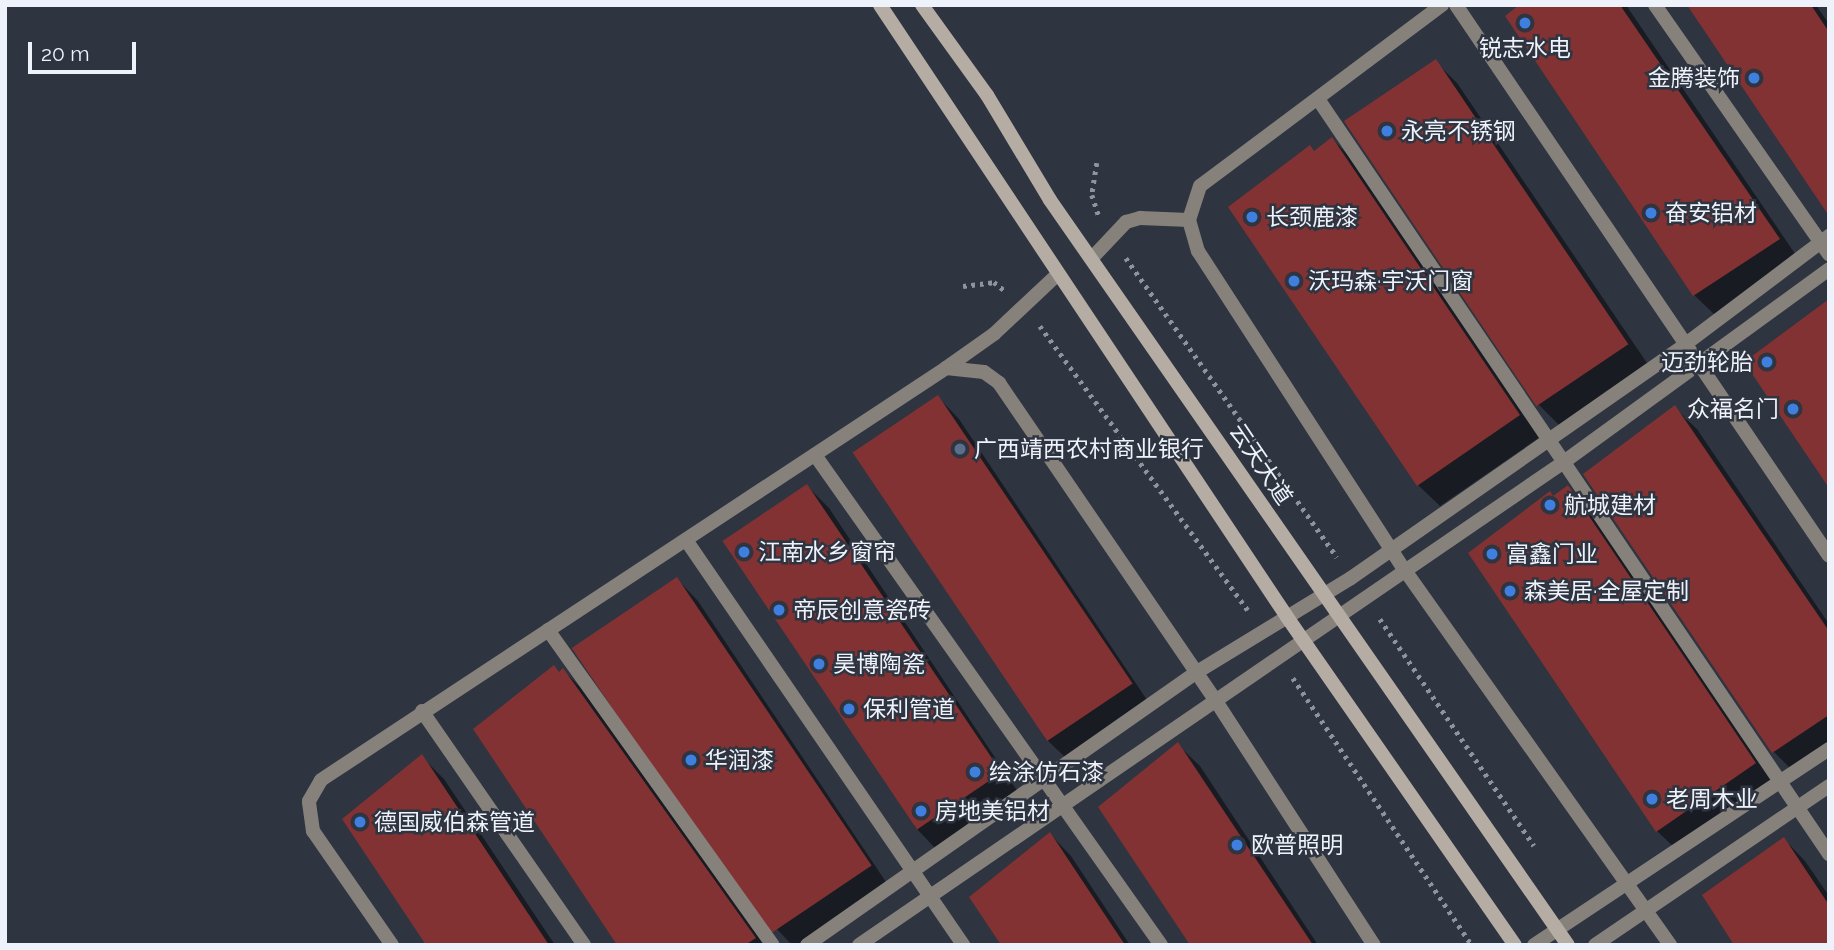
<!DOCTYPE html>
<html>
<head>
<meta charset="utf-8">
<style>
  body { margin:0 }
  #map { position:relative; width:1834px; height:950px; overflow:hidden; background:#2e3440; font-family:Raleway,"Noto Sans SC",sans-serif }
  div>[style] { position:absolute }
  .shadow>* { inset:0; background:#0007 }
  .building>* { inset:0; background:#823232; transform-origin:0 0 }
  .path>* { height:4.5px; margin-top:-2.25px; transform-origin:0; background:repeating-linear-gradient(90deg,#8e939d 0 3.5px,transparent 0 8.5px) }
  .lane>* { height:14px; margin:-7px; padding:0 7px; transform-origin:7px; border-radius:7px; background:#86827b }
  .secondary>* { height:14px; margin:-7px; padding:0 7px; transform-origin:7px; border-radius:7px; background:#b5ada4 }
  .dots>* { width:19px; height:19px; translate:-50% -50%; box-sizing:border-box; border:4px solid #2e3440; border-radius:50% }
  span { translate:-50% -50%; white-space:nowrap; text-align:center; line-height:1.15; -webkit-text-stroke:5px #2e3440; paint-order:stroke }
  .poi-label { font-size:23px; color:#eef2fa }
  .right { translate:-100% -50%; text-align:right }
  .left { translate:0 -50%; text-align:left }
  .street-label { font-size:23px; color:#eef2fa }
  .frame { position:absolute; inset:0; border:7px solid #eef2fa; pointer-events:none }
  .scale { position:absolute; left:28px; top:42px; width:108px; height:32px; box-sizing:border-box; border:4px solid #eef2fa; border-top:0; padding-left:9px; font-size:21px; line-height:24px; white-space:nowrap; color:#eef2fa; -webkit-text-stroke:5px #2e3440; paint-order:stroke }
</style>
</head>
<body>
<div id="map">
  <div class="shadow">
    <i style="clip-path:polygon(1522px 5px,1626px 5px,1800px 261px,1716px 316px,1694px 295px)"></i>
    <i style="clip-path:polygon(1689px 5px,1816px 5px,1829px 24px,1829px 210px)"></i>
    <i style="clip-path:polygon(1436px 62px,1457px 83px,1649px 366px,1559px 425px,1537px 403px)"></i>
    <i style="clip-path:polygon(1332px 139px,1354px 161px,1540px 437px,1440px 506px,1418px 485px,1315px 152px)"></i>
    <i style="clip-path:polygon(938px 397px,959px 419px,1151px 706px,1067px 759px,1045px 738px)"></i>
    <i style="clip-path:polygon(1675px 408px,1697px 429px,1829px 624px,1829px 751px,1795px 773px,1773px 751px)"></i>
    <i style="clip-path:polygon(807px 486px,829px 508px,1020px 795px,936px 849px,915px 827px)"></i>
    <i style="clip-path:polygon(1568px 488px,1590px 510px,1776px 786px,1679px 852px,1657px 831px,1554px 498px)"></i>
    <i style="clip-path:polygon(677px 579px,698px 601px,890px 888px,801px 945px,792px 945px,774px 926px)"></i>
    <i style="clip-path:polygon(563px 670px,585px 692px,765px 945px,619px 945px)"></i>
    <i style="clip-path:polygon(1178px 745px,1200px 766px,1318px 945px,1192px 945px)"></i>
    <i style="clip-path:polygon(422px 757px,444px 779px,555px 945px,428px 945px)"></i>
    <i style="clip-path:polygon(1050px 834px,1071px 856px,1130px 945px,1004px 945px)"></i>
    <i style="clip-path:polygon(1784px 839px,1805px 861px,1829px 896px,1829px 945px)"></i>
  </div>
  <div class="building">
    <i style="clip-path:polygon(1519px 5px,1620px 5px,1780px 239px,1693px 296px,1505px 16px)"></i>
    <i style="clip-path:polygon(1687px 5px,1811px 5px,1829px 32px,1829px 216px)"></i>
    <i style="left:1436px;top:59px;width:344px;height:111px;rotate:56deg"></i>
    <i style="clip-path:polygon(1332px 137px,1520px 415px,1417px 486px,1228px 207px,1310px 145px,1314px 151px)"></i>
    <i style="clip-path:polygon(1829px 299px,1829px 488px,1744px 362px)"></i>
    <i style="left:938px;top:395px;width:348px;height:103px;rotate:56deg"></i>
    <i style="clip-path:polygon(1675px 405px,1829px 631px,1829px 715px,1772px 753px,1583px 474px)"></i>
    <i style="left:807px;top:484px;width:348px;height:102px;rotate:56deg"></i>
    <i style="clip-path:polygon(1568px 485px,1756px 763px,1656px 832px,1468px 553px,1550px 491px,1553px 496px)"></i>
    <i style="left:677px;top:577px;width:348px;height:127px;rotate:56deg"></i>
    <i style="clip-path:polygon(554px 665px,559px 672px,563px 668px,756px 938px,745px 945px,617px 945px,473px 729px)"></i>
    <i style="clip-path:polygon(1178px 742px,1313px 945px,1190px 945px,1098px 807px)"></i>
    <i style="clip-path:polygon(422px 754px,549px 945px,426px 945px,342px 819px)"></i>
    <i style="clip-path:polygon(1050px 832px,1125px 945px,1001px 945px,969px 897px)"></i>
    <i style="clip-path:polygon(1784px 837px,1829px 905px,1829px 945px,1734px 945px,1702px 895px)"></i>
  </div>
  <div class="path">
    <i style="left:1097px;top:163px;width:32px;rotate:99deg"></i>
    <i style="left:1092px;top:195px;width:22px;rotate:72deg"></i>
    <i style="left:1126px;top:258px;width:366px;rotate:54.8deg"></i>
    <i style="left:963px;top:286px;width:31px;rotate:-7deg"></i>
    <i style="left:994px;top:282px;width:13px;rotate:39deg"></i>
    <i style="left:1040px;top:326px;width:352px;rotate:53.8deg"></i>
    <i style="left:1380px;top:619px;width:274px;rotate:55.8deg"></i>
    <i style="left:1293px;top:678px;width:321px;rotate:56.2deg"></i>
  </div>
  <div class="lane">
    <i style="left:1442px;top:5px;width:302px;rotate:143.2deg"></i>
    <i style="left:1200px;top:186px;width:36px;rotate:108deg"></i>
    <i style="left:1189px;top:220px;width:32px;rotate:74deg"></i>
    <i style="left:1198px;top:251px;width:379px;rotate:57.1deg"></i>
    <i style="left:1404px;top:569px;width:461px;rotate:54.7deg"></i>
    <i style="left:1456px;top:5px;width:665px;rotate:55.9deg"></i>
    <i style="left:1655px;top:5px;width:304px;rotate:55.1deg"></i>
    <i style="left:1318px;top:99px;width:912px;rotate:55.91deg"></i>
    <i style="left:1092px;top:258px;width:50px;rotate:-46.6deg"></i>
    <i style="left:1126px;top:222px;width:15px;rotate:-16deg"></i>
    <i style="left:1140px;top:218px;width:49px;rotate:2.3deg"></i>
    <i style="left:946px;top:368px;width:59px;rotate:-35.3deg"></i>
    <i style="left:994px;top:334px;width:88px;rotate:-43.2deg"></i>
    <i style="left:815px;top:455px;width:600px;rotate:54.77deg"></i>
    <i style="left:686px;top:540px;width:491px;rotate:55.6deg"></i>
    <i style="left:548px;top:630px;width:387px;rotate:54.5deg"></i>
    <i style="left:422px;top:711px;width:285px;rotate:55.3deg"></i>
    <i style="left:392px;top:945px;width:139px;rotate:-124.7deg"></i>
    <i style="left:313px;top:831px;width:30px;rotate:-98deg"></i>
    <i style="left:309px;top:801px;width:24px;rotate:-60deg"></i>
    <i style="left:321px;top:780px;width:749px;rotate:-33.39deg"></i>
    <i style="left:946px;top:368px;width:38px;rotate:6deg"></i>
    <i style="left:984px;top:372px;width:19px;rotate:36deg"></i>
    <i style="left:999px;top:383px;width:381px;rotate:55.7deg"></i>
    <i style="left:1214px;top:698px;width:294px;rotate:57.1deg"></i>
    <i style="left:807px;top:945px;width:476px;rotate:-35deg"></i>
    <i style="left:1197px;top:672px;width:180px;rotate:-31.4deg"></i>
    <i style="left:1351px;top:578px;width:405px;rotate:-34.9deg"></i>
    <i style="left:1683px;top:346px;width:183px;rotate:-37deg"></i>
    <i style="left:859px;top:945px;width:851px;rotate:-34.42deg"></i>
    <i style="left:1561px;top:464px;width:331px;rotate:-36deg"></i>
    <i style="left:1534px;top:945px;width:354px;rotate:-33.6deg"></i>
    <i style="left:1595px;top:945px;width:283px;rotate:-34.2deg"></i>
  </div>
  <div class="secondary">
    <i style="left:880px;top:5px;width:735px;rotate:56.37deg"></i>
    <i style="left:1287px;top:617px;width:399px;rotate:55.2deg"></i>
    <i style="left:922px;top:5px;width:111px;rotate:54.2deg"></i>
    <i style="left:987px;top:95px;width:122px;rotate:59deg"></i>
    <i style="left:1050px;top:200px;width:907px;rotate:55.19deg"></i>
  </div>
  <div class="dots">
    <i style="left:1525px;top:23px;background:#3f7fe0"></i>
    <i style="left:1754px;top:78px;background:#3f7fe0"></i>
    <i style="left:1387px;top:131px;background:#3f7fe0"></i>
    <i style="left:1651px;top:213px;background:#3f7fe0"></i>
    <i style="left:1252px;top:217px;background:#3f7fe0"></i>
    <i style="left:1294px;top:281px;background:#3f7fe0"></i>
    <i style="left:1767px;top:362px;background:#3f7fe0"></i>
    <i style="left:1793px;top:409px;background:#3f7fe0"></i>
    <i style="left:960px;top:449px;background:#5c6f8a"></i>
    <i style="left:1550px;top:505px;background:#3f7fe0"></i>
    <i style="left:744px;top:552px;background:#3f7fe0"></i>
    <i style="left:1492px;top:554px;background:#3f7fe0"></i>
    <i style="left:1510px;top:591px;background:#3f7fe0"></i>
    <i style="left:779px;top:610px;background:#3f7fe0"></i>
    <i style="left:819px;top:664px;background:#3f7fe0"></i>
    <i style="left:849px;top:709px;background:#3f7fe0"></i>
    <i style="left:691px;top:760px;background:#3f7fe0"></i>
    <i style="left:975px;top:772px;background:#3f7fe0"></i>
    <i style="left:1652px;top:799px;background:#3f7fe0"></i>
    <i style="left:921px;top:811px;background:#3f7fe0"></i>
    <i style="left:360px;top:822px;background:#3f7fe0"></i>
    <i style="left:1237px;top:845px;background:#3f7fe0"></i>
  </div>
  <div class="poi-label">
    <span style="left:1525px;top:48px">锐志水电</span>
    <span class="right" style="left:1740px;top:78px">金腾装饰</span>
    <span class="left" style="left:1401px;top:131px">永亮不锈钢</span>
    <span class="left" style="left:1665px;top:213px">奋安铝材</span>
    <span class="left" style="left:1266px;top:217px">长颈鹿漆</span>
    <span class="left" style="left:1308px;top:281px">沃玛森·宇沃门窗</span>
    <span class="right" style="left:1753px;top:362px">迈劲轮胎</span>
    <span class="right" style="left:1779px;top:409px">众福名门</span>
    <span class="left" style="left:974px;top:449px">广西靖西农村商业银行</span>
    <span class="left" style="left:1564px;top:505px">航城建材</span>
    <span class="left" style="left:758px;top:552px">江南水乡窗帘</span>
    <span class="left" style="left:1506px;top:554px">富鑫门业</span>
    <span class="left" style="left:1524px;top:591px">森美居·全屋定制</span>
    <span class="left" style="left:793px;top:610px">帝辰创意瓷砖</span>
    <span class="left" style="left:833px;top:664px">昊博陶瓷</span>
    <span class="left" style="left:863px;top:709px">保利管道</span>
    <span class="left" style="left:705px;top:760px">华润漆</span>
    <span class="left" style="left:989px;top:772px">绘涂仿石漆</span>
    <span class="left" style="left:1666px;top:799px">老周木业</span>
    <span class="left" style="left:935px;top:811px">房地美铝材</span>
    <span class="left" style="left:374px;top:822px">德国威伯森管道</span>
    <span class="left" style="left:1251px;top:845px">欧普照明</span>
  </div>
  <div class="street-label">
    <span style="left:1261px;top:464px;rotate:56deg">云天大道</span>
  </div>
  <div class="frame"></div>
  <div class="scale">20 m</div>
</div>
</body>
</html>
